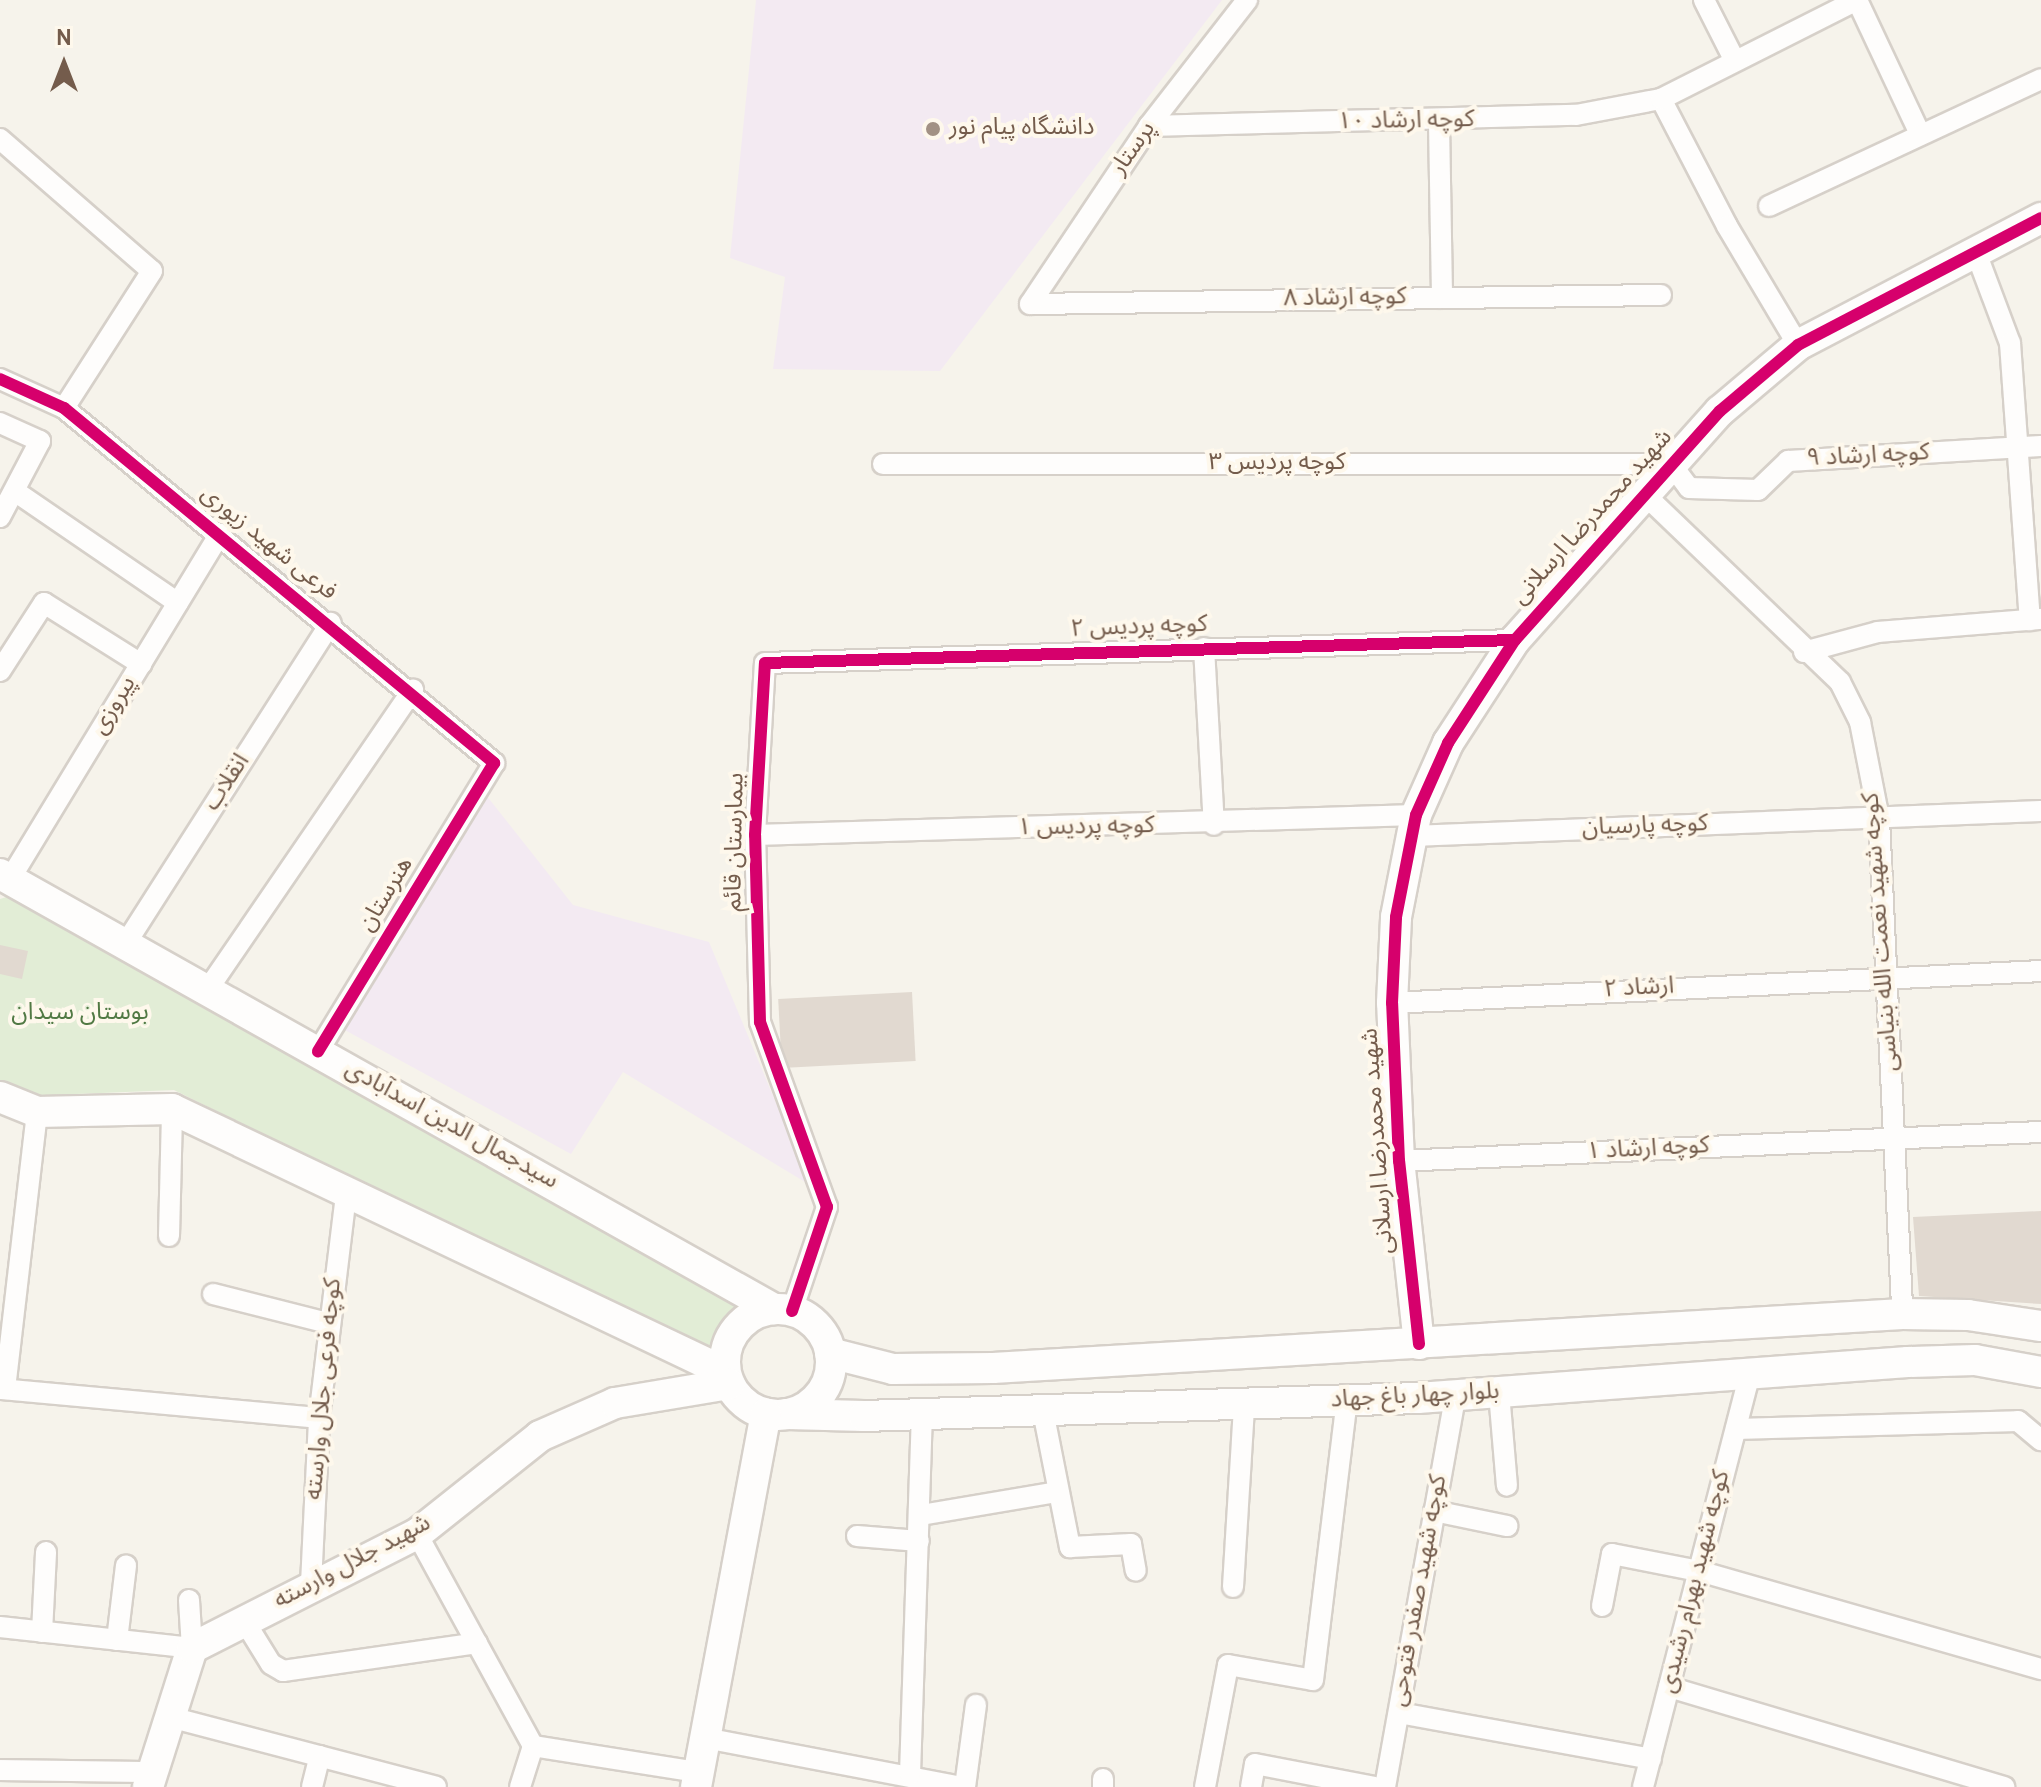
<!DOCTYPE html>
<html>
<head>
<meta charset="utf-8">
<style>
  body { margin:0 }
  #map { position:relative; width:2041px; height:1787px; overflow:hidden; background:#f6f3eb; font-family:Overpass,"Noto Sans Arabic",sans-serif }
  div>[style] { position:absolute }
  .education>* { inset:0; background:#f3eaf2 }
  .green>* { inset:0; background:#e2edd6 }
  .building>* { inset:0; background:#e1d9d0; transform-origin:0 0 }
  .roads { filter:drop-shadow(2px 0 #d6d0c9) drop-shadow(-2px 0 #d6d0c9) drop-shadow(0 2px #d6d0c9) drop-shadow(0 -2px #d6d0c9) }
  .street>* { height:20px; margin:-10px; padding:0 10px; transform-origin:10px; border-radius:10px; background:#fefdfc }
  .secondary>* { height:30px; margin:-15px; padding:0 15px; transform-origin:15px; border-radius:15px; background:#fefdfc }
  .secondary>.ring { margin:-15px; padding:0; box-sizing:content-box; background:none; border:30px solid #fefdfc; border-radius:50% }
  .cycleway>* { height:12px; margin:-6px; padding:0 6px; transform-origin:6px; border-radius:6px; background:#d6006c }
  .dots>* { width:22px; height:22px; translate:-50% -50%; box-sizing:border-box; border:4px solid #fef8ec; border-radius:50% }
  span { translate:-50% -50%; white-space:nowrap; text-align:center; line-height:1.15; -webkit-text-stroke:8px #fef8ec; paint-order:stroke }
  .street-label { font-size:24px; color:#745c4c }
  .poi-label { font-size:24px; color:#745c4c }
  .left { translate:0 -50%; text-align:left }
  .park-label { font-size:24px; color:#517944 }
  .north { position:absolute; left:24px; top:24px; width:80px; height:80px; -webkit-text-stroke:6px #fef8ec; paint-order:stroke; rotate:0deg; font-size:22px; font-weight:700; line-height:32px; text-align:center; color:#745c4c }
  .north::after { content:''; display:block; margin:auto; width:28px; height:36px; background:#745c4c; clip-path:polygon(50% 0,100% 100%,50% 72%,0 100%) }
</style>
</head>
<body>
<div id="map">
  <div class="education">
    <i style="clip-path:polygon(756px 0,1222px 0,940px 371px,773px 369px,785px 277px,730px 258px)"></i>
    <i style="clip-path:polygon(486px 795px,573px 905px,709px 942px,810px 1185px,623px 1072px,571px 1154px,343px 1029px)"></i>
  </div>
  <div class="green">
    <i style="clip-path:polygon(16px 894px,756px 1304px,730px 1319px,714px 1359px,174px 1090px,28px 1096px,0 1086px,0 899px)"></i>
  </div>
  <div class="building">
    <i style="clip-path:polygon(0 945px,28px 951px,22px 979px,0 974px)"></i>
    <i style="left:912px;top:992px;width:69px;height:134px;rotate:87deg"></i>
    <i style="clip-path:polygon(2041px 1211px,2041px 1304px,1919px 1296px,1913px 1217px)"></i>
  </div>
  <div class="roads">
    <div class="street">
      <i style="left:1704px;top:0;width:68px;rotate:63.1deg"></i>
      <i style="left:1857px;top:0;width:148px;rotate:64.8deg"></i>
      <i style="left:1661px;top:99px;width:143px;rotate:62.5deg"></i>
      <i style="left:1727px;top:226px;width:139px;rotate:59.2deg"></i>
      <i style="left:1439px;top:123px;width:175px;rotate:89deg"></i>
      <i style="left:1149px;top:126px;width:427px;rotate:-1.5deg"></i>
      <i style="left:1576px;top:115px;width:86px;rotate:-10.7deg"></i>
      <i style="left:1661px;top:99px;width:220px;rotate:-26.8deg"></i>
      <i style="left:0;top:139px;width:201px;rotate:41deg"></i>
      <i style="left:152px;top:271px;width:163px;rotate:122.7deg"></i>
      <i style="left:1769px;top:206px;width:300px;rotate:-25deg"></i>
      <i style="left:1975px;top:250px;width:99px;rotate:69.4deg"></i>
      <i style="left:2010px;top:343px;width:278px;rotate:85.9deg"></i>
      <i style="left:1030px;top:304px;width:631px;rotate:-0.82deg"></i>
      <i style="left:1030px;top:304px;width:214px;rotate:-56.2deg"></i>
      <i style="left:1149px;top:126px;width:160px;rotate:-52.1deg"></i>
      <i style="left:0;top:379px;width:70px;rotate:24.4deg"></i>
      <i style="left:64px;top:408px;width:558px;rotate:39.54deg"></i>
      <i style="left:494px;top:763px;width:338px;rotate:121.4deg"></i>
      <i style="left:0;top:423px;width:44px;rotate:24.2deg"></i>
      <i style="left:40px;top:441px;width:86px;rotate:117.8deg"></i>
      <i style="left:883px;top:464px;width:788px"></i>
      <i style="left:1671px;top:464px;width:30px;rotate:53deg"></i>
      <i style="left:1689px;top:488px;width:69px;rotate:1.7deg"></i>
      <i style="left:1758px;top:490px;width:42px;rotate:-44deg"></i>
      <i style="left:1788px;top:461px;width:253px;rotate:-3.4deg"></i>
      <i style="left:16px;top:492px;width:196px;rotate:34.4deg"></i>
      <i style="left:1645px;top:495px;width:270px;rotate:43.8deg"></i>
      <i style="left:1840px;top:682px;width:45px;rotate:63.4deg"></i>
      <i style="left:1860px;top:722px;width:99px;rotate:78.9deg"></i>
      <i style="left:1879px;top:819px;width:496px;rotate:87.3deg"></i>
      <i style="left:1204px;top:648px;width:177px;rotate:86.8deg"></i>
      <i style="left:1804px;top:652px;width:77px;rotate:-15.1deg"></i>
      <i style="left:1878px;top:632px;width:164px;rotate:-4.6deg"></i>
      <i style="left:0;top:671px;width:81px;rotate:-57.1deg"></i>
      <i style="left:44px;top:603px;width:115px;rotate:32.2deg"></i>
      <i style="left:755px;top:835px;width:661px;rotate:-1.73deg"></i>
      <i style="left:1412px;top:836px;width:629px;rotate:-2.28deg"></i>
      <i style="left:10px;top:879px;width:404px;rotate:-58.7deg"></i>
      <i style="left:126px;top:943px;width:380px;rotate:-57.4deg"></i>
      <i style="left:208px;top:989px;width:363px;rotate:-55.6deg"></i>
      <i style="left:1392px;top:1003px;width:650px;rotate:-2.82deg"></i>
      <i style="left:1399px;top:1161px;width:643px;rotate:-2.59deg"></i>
      <i style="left:169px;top:1236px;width:127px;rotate:-88.6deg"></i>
      <i style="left:213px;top:1294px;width:119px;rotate:14.2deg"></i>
      <i style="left:792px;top:1311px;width:110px;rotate:-71.4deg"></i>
      <i style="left:827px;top:1207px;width:197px;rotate:-109.9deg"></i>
      <i style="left:760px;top:1022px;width:187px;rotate:-91.5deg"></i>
      <i style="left:755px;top:835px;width:172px;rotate:-86.7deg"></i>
      <i style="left:765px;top:663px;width:750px;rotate:-1.76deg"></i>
      <i style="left:0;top:1389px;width:320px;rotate:5.2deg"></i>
      <i style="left:5px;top:1389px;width:279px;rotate:-83.4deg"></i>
      <i style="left:1499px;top:1393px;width:93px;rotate:85.1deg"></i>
      <i style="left:1043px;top:1411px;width:139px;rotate:78.8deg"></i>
      <i style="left:1070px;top:1547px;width:61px;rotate:-2.8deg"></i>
      <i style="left:1131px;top:1544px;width:27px;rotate:80deg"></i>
      <i style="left:1736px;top:1429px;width:282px;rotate:-1.6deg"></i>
      <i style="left:2018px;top:1421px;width:30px;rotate:40deg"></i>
      <i style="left:1434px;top:1511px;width:75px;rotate:11.6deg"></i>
      <i style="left:921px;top:1515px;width:138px;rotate:-9.6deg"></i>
      <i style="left:417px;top:1534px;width:242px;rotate:61.3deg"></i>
      <i style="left:533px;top:1746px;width:43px;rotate:107.6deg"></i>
      <i style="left:857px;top:1536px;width:62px;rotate:4.6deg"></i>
      <i style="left:311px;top:1584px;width:166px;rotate:-87.2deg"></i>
      <i style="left:319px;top:1418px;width:226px;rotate:-83.1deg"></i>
      <i style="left:1233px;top:1587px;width:181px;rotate:-86.5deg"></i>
      <i style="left:1602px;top:1606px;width:53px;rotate:-79.1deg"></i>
      <i style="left:1612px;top:1554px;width:89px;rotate:11.1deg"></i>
      <i style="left:1699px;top:1571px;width:356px;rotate:16deg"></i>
      <i style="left:245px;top:1622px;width:49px;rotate:58.2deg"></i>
      <i style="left:271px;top:1664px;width:14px;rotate:30deg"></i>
      <i style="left:283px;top:1671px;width:196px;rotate:-8.2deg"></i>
      <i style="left:0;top:1627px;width:193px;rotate:6.2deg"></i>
      <i style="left:192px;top:1648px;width:48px;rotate:-93.6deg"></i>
      <i style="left:42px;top:1632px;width:80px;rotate:-87.1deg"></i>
      <i style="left:117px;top:1640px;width:75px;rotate:-83.1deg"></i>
      <i style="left:1669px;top:1687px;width:350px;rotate:16.6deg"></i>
      <i style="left:1399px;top:1713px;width:256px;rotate:10.3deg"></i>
      <i style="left:170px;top:1717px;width:275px;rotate:14.7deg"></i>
      <i style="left:705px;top:1738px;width:263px;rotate:10.8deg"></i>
      <i style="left:533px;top:1746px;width:167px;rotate:9deg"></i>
      <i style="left:0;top:1770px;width:152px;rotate:0.8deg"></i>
      <i style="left:910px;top:1774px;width:359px;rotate:-88.1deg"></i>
      <i style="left:1103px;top:1779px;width:8px;rotate:90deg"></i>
      <i style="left:312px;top:1787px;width:32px;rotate:-76deg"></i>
      <i style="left:965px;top:1787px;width:83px;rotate:-82.4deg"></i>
      <i style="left:1205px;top:1787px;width:124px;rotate:-79.3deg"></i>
      <i style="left:1228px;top:1665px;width:86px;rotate:10deg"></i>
      <i style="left:1313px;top:1680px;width:281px;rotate:-83.1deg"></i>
      <i style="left:1251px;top:1787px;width:23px;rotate:-80deg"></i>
      <i style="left:1255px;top:1764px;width:121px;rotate:10.9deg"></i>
      <i style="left:1385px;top:1787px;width:397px;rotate:-79.8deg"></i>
      <i style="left:1643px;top:1787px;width:424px;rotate:-75.5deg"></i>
    </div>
    <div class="secondary">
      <i style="left:0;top:874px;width:888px;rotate:29.34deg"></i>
      <i style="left:0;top:1097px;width:40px;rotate:22deg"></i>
      <i style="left:37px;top:1112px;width:135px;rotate:-1.3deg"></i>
      <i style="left:172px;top:1109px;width:612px;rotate:25.44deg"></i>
      <i class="ring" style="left:725px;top:1309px;width:76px;height:76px"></i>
      <i style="left:1419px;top:1344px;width:184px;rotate:-96.2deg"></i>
      <i style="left:1399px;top:1161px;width:158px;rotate:-92.5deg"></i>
      <i style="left:1392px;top:1003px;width:86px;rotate:-87.3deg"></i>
      <i style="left:1396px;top:917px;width:104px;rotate:-78.9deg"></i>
      <i style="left:1416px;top:815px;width:79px;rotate:-66deg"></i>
      <i style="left:1448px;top:743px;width:123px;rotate:-57deg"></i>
      <i style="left:1515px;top:640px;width:307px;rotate:-48.2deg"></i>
      <i style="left:1720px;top:411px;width:102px;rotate:-40.2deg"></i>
      <i style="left:1798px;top:345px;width:274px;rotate:-27.6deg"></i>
      <i style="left:830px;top:1353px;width:65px;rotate:14.3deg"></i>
      <i style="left:893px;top:1369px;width:100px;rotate:-0.6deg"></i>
      <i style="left:993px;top:1368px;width:911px;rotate:-3.4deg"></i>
      <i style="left:1902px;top:1314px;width:66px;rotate:0.9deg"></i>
      <i style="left:1968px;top:1315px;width:74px;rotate:8.6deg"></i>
      <i style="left:787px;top:1414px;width:77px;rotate:1.5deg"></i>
      <i style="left:864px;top:1416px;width:554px;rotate:-1.86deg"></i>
      <i style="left:1418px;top:1398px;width:491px;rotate:-4.2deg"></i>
      <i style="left:1908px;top:1362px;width:67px;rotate:-1.7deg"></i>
      <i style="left:1975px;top:1360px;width:67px;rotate:10.3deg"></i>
      <i style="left:148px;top:1787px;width:146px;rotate:-72.4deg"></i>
      <i style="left:192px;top:1648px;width:252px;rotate:-26.9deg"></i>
      <i style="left:417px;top:1534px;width:157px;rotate:-38.5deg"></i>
      <i style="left:540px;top:1436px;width:82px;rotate:-23.7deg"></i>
      <i style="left:615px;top:1403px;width:116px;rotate:-9.5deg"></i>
      <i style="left:696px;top:1787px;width:380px;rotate:-79.4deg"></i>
    </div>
  </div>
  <div class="cycleway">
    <i style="left:0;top:379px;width:70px;rotate:24.4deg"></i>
    <i style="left:64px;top:408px;width:558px;rotate:39.54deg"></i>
    <i style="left:494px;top:763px;width:338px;rotate:121.4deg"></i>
    <i style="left:792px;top:1311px;width:110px;rotate:-71.4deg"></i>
    <i style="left:827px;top:1207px;width:197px;rotate:-109.9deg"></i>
    <i style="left:760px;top:1022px;width:187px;rotate:-91.5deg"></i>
    <i style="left:755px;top:835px;width:172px;rotate:-86.7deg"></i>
    <i style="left:765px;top:663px;width:750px;rotate:-1.76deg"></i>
    <i style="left:1419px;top:1344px;width:184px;rotate:-96.2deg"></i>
    <i style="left:1399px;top:1161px;width:158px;rotate:-92.5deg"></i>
    <i style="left:1392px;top:1003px;width:86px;rotate:-87.3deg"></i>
    <i style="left:1396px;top:917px;width:104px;rotate:-78.9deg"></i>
    <i style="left:1416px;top:815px;width:79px;rotate:-66deg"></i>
    <i style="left:1448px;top:743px;width:123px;rotate:-57deg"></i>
    <i style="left:1515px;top:640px;width:307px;rotate:-48.2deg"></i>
    <i style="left:1720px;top:411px;width:102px;rotate:-40.2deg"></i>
    <i style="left:1798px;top:345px;width:274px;rotate:-27.6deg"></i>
  </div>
  <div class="dots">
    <i style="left:933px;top:129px;background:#a29184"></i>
  </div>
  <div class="street-label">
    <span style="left:1406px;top:122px;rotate:-1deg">کوچه ارشاد ۱۰</span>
    <span style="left:1134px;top:149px;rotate:-55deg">پرستار</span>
    <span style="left:1345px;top:299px;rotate:-1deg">کوچه ارشاد ۸</span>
    <span style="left:1868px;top:457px;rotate:-3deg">کوچه ارشاد ۹</span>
    <span style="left:1277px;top:464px">کوچه پردیس ۳</span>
    <span style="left:1593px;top:518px;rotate:-48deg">شهید محمدرضا ارسلانی</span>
    <span style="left:268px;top:544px;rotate:39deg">فرعی شهید زیوری</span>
    <span style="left:1139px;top:628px;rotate:-2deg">کوچه پردیس ۲</span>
    <span style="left:115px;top:706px;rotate:-59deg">پیروزی</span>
    <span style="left:228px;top:783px;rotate:-57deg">انقلاب</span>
    <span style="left:1645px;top:827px;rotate:-2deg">کوچه پارسیان</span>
    <span style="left:1086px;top:828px;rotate:-1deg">کوچه پردیس ۱</span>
    <span style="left:736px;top:842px;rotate:-89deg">بیمارستان قائم</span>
    <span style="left:387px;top:895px;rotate:-59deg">هنرستان</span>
    <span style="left:1882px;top:932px;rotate:-94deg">کوچه شهید نعمت الله بنیاسی</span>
    <span style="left:1639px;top:989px;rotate:-3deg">ارشاد ۲</span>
    <span style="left:451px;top:1126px;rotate:29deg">سیدجمال الدین اسدآبادی</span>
    <span style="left:1379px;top:1141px;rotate:-94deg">شهید محمدرضا ارسلانی</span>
    <span style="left:1648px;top:1150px;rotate:-3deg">کوچه ارشاد ۱</span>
    <span style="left:325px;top:1389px;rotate:-85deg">کوچه فرعی جلال وارسته</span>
    <span style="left:1415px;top:1397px;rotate:-3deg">بلوار چهار باغ جهاد</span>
    <span style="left:353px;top:1563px;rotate:-28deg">شهید جلال وارسته</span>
    <span style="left:1696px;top:1582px;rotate:-76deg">کوچه شهید بهرام رشیدی</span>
    <span style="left:1420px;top:1591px;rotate:-80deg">کوچه شهید صفدر فتوحی</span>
  </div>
  <div class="poi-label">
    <span class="left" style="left:949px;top:129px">دانشگاه پیام نور</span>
  </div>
  <div class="park-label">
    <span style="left:80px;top:1014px">بوستان سیدان</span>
  </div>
  <div class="north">N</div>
</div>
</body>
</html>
